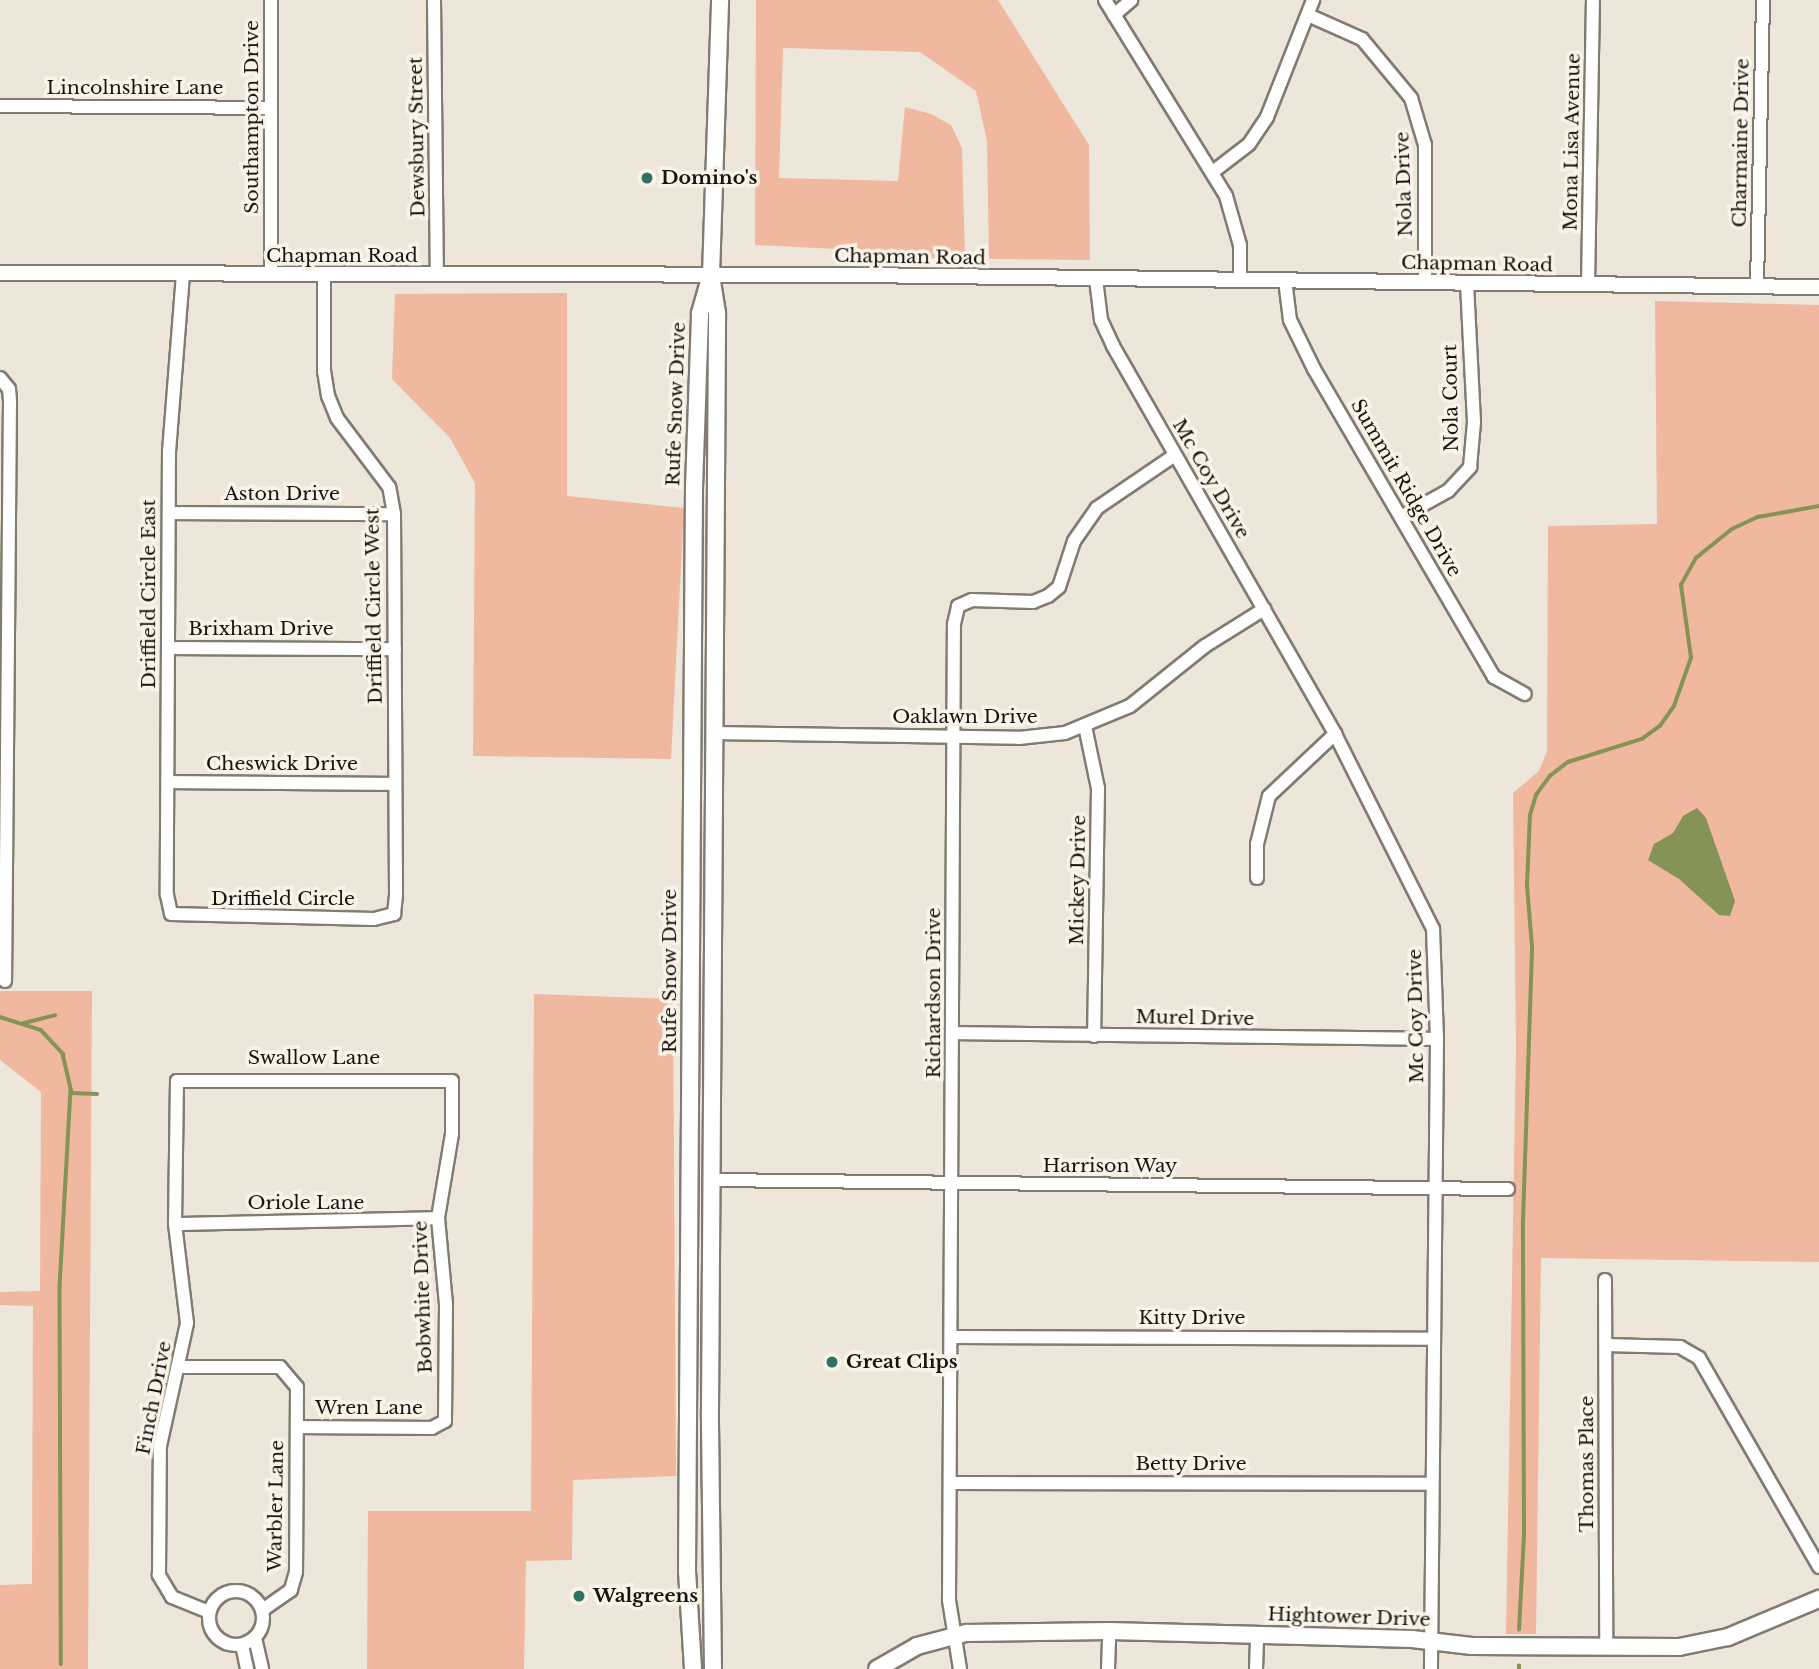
<!DOCTYPE html>
<html>
<head>
<meta charset="utf-8">
<style>
  body { margin:0 }
  #map { position:relative; width:1819px; height:1669px; overflow:hidden; background:#ece6db; font-family:"Libre Baskerville",serif }
  div>[style] { position:absolute }
  .green>* { inset:0; background:#f1b8a0 }
  .water>* { inset:0; background:#859356 }
  .stream>* { height:3.5px; margin:-1.75px; padding:0 1.75px; transform-origin:1.75px; border-radius:1.75px; background:#859356 }
  .roads { filter:drop-shadow(2px 0 #817b72) drop-shadow(-2px 0 #817b72) drop-shadow(0 2px #817b72) drop-shadow(0 -2px #817b72) }
  .minor>* { height:12px; margin:-6px; padding:0 6px; transform-origin:6px; border-radius:6px; background:#fff }
  .minor>.ring { margin:-6px; padding:0; box-sizing:content-box; background:none; border:12px solid #fff; border-radius:50% }
  .tertiary>* { height:14px; margin:-7px; padding:0 7px; transform-origin:7px; border-radius:7px; background:#fff }
  .secondary>* { height:16px; margin:-8px; padding:0 8px; transform-origin:8px; border-radius:8px; background:#fff }
  .dots>* { width:19px; height:19px; translate:-50% -50%; box-sizing:border-box; border:4px solid #faf3e8; border-radius:50% }
  span { translate:-50% -50%; white-space:nowrap; text-align:center; line-height:1.15; -webkit-text-stroke:7px #faf3e8; paint-order:stroke }
  .street-label { font-size:19px; color:#161410 }
  .poi-label { font-size:19px; color:#161410; font-weight:700 }
  .left { translate:0 -50%; text-align:left }
</style>
</head>
<body>
<div id="map">
  <div class="green">
    <i style="clip-path:polygon(756px 0,998px 0,1089px 145px,1090px 260px,989px 259px,987px 141px,976px 91px,920px 52px,783px 48px,779px 178px,898px 181px,905px 107px,931px 114px,951px 125px,962px 148px,965px 257px,915px 259px,857px 250px,755px 245px)"></i>
    <i style="clip-path:polygon(567px 293px,567px 496px,684px 508px,671px 759px,473px 756px,475px 483px,450px 438px,392px 379px,395px 294px)"></i>
    <i style="clip-path:polygon(1655px 301px,1819px 305px,1819px 1262px,1541px 1258px,1536px 1634px,1506px 1634px,1516px 1047px,1513px 793px,1539px 771px,1547px 751px,1548px 526px,1657px 524px)"></i>
    <i style="clip-path:polygon(0 991px,92px 991px,88px 1669px,0 1669px,0 1585px,32px 1584px,33px 1306px,0 1305px,0 1292px,40px 1291px,41px 1092px,0 1060px)"></i>
    <i style="clip-path:polygon(534px 994px,673px 999px,676px 1476px,573px 1480px,572px 1560px,526px 1561px,524px 1669px,367px 1669px,368px 1511px,531px 1511px)"></i>
  </div>
  <div class="water">
    <i style="clip-path:polygon(1697px 808px,1706px 818px,1735px 901px,1730px 916px,1719px 915px,1679px 879px,1648px 860px,1654px 844px,1673px 833px,1683px 816px)"></i>
  </div>
  <div class="stream">
    <i style="left:0;top:1017px;width:43px;rotate:17.6deg"></i>
    <i style="left:41px;top:1030px;width:33px;rotate:47deg"></i>
    <i style="left:63px;top:1054px;width:37px;rotate:77deg"></i>
    <i style="left:71px;top:1090px;width:197px;rotate:93.2deg"></i>
    <i style="left:60px;top:1287px;width:377px;rotate:89.8deg"></i>
    <i style="left:24px;top:1023px;width:32px;rotate:-14deg"></i>
    <i style="left:71px;top:1093px;width:26px;rotate:2deg"></i>
    <i style="left:1519px;top:1630px;width:95px;rotate:-87deg"></i>
    <i style="left:1524px;top:1535px;width:314px;rotate:-90.2deg"></i>
    <i style="left:1523px;top:1221px;width:274px;rotate:-88.1deg"></i>
    <i style="left:1532px;top:947px;width:61px;rotate:-94.7deg"></i>
    <i style="left:1527px;top:886px;width:71px;rotate:-87.6deg"></i>
    <i style="left:1530px;top:815px;width:21px;rotate:-73deg"></i>
    <i style="left:1536px;top:795px;width:24px;rotate:-54deg"></i>
    <i style="left:1550px;top:776px;width:23px;rotate:-38deg"></i>
    <i style="left:1568px;top:762px;width:77px;rotate:-17.3deg"></i>
    <i style="left:1642px;top:739px;width:22px;rotate:-36deg"></i>
    <i style="left:1660px;top:726px;width:24px;rotate:-55deg"></i>
    <i style="left:1674px;top:706px;width:51px;rotate:-70.5deg"></i>
    <i style="left:1691px;top:658px;width:74px;rotate:-97.8deg"></i>
    <i style="left:1681px;top:585px;width:31px;rotate:-61deg"></i>
    <i style="left:1696px;top:558px;width:46px;rotate:-38.9deg"></i>
    <i style="left:1732px;top:529px;width:29px;rotate:-25deg"></i>
    <i style="left:1758px;top:517px;width:62px;rotate:-10.2deg"></i>
    <i style="left:1519px;top:1669px;width:3px;rotate:-90deg"></i>
  </div>
  <div class="roads">
    <div class="minor">
      <i style="left:434px;top:0;width:275px;rotate:89.4deg"></i>
      <i style="left:1105px;top:0;width:230px;rotate:58.3deg"></i>
      <i style="left:1226px;top:196px;width:51px;rotate:74.1deg"></i>
      <i style="left:1240px;top:245px;width:34px;rotate:90deg"></i>
      <i style="left:1114px;top:15px;width:23px;rotate:-41deg"></i>
      <i style="left:1308px;top:15px;width:59px;rotate:24deg"></i>
      <i style="left:1362px;top:39px;width:77px;rotate:50.3deg"></i>
      <i style="left:1411px;top:98px;width:49px;rotate:73.4deg"></i>
      <i style="left:1425px;top:145px;width:137px;rotate:90deg"></i>
      <i style="left:0;top:106px;width:270px;rotate:0.4deg"></i>
      <i style="left:1214px;top:171px;width:44px;rotate:-37.6deg"></i>
      <i style="left:1249px;top:144px;width:32px;rotate:-56deg"></i>
      <i style="left:1267px;top:117px;width:126px;rotate:-68.5deg"></i>
      <i style="left:183px;top:274px;width:177px;rotate:94.5deg"></i>
      <i style="left:169px;top:450px;width:445px;rotate:90.3deg"></i>
      <i style="left:167px;top:895px;width:19px;rotate:78deg"></i>
      <i style="left:171px;top:914px;width:203px;rotate:1.4deg"></i>
      <i style="left:374px;top:919px;width:21px;rotate:-14deg"></i>
      <i style="left:394px;top:914px;width:20px;rotate:-84deg"></i>
      <i style="left:396px;top:894px;width:380px;rotate:-90.3deg"></i>
      <i style="left:394px;top:514px;width:27px;rotate:-100deg"></i>
      <i style="left:389px;top:487px;width:86px;rotate:-127deg"></i>
      <i style="left:337px;top:418px;width:24px;rotate:-112deg"></i>
      <i style="left:328px;top:396px;width:24px;rotate:-99deg"></i>
      <i style="left:324px;top:372px;width:97px;rotate:-90deg"></i>
      <i style="left:271px;top:275px;width:275px;rotate:-90deg"></i>
      <i style="left:1096px;top:279px;width:41px;rotate:83deg"></i>
      <i style="left:1101px;top:320px;width:29px;rotate:65deg"></i>
      <i style="left:1113px;top:346px;width:447px;rotate:60.2deg"></i>
      <i style="left:1335px;top:734px;width:218px;rotate:63.3deg"></i>
      <i style="left:1433px;top:929px;width:110px;rotate:87.9deg"></i>
      <i style="left:1437px;top:1039px;width:630px;rotate:90.55deg"></i>
      <i style="left:1285px;top:280px;width:40px;rotate:82.9deg"></i>
      <i style="left:1290px;top:320px;width:55px;rotate:63.9deg"></i>
      <i style="left:1314px;top:369px;width:357px;rotate:59.7deg"></i>
      <i style="left:1494px;top:677px;width:35px;rotate:29deg"></i>
      <i style="left:1588px;top:285px;width:285px;rotate:-89deg"></i>
      <i style="left:1757px;top:286px;width:286px;rotate:-88.8deg"></i>
      <i style="left:0;top:378px;width:14px;rotate:51deg"></i>
      <i style="left:9px;top:389px;width:12px;rotate:85deg"></i>
      <i style="left:10px;top:401px;width:580px;rotate:90.49deg"></i>
      <i style="left:169px;top:513px;width:225px;rotate:0.3deg"></i>
      <i style="left:1401px;top:517px;width:54px;rotate:-29deg"></i>
      <i style="left:1448px;top:491px;width:33px;rotate:-47deg"></i>
      <i style="left:1470px;top:467px;width:45px;rotate:-84.9deg"></i>
      <i style="left:1474px;top:422px;width:139px;rotate:-92.9deg"></i>
      <i style="left:168px;top:648px;width:227px;rotate:0.3deg"></i>
      <i style="left:1085px;top:726px;width:63px;rotate:78.2deg"></i>
      <i style="left:1098px;top:788px;width:248px;rotate:90.9deg"></i>
      <i style="left:713px;top:733px;width:306px;rotate:0.9deg"></i>
      <i style="left:1019px;top:738px;width:46px;rotate:-6.2deg"></i>
      <i style="left:1065px;top:733px;width:70px;rotate:-22.6deg"></i>
      <i style="left:1130px;top:706px;width:96px;rotate:-38.7deg"></i>
      <i style="left:1205px;top:646px;width:70px;rotate:-32.1deg"></i>
      <i style="left:168px;top:782px;width:227px;rotate:0.5deg"></i>
      <i style="left:1257px;top:878px;width:34px;rotate:-90deg"></i>
      <i style="left:1257px;top:844px;width:49px;rotate:-76deg"></i>
      <i style="left:1269px;top:796px;width:91px;rotate:-43.2deg"></i>
      <i style="left:953px;top:1033px;width:484px;rotate:0.7deg"></i>
      <i style="left:711px;top:1180px;width:797px;rotate:0.65deg"></i>
      <i style="left:175px;top:1224px;width:263px;rotate:-1.3deg"></i>
      <i style="left:1605px;top:1280px;width:368px;rotate:89.8deg"></i>
      <i style="left:951px;top:1337px;width:483px;rotate:0.2deg"></i>
      <i style="left:1606px;top:1345px;width:74px;rotate:1.5deg"></i>
      <i style="left:1680px;top:1347px;width:22px;rotate:30deg"></i>
      <i style="left:1699px;top:1358px;width:241px;rotate:60.1deg"></i>
      <i style="left:179px;top:1367px;width:101px"></i>
      <i style="left:280px;top:1367px;width:26px;rotate:50deg"></i>
      <i style="left:297px;top:1387px;width:185px;rotate:90.3deg"></i>
      <i style="left:296px;top:1572px;width:19px;rotate:106deg"></i>
      <i style="left:291px;top:1590px;width:35px;rotate:145deg"></i>
      <i style="left:950px;top:1483px;width:482px;rotate:0.1deg"></i>
      <i class="ring" style="left:209px;top:1591px;width:42px;height:42px"></i>
      <i style="left:209px;top:1612px;width:40px;rotate:-158deg"></i>
      <i style="left:172px;top:1597px;width:26px;rotate:-121deg"></i>
      <i style="left:159px;top:1575px;width:129px;rotate:-89.6deg"></i>
      <i style="left:160px;top:1446px;width:126px;rotate:-77.6deg"></i>
      <i style="left:187px;top:1323px;width:100px;rotate:-96.9deg"></i>
      <i style="left:175px;top:1224px;width:143px;rotate:-89.2deg"></i>
      <i style="left:177px;top:1081px;width:275px"></i>
      <i style="left:452px;top:1081px;width:53px;rotate:90deg"></i>
      <i style="left:452px;top:1134px;width:85px;rotate:99.5deg"></i>
      <i style="left:438px;top:1218px;width:87px;rotate:84.7deg"></i>
      <i style="left:446px;top:1305px;width:116px;rotate:90.5deg"></i>
      <i style="left:445px;top:1421px;width:15px;rotate:152deg"></i>
      <i style="left:432px;top:1428px;width:135px;rotate:-179.6deg"></i>
      <i style="left:255px;top:1638px;width:32px;rotate:77deg"></i>
      <i style="left:242px;top:1645px;width:25px;rotate:78deg"></i>
      <i style="left:960px;top:1669px;width:70px;rotate:-99.1deg"></i>
      <i style="left:949px;top:1600px;width:976px;rotate:-89.71deg"></i>
      <i style="left:954px;top:624px;width:18px;rotate:-77deg"></i>
      <i style="left:958px;top:606px;width:15px;rotate:-23deg"></i>
      <i style="left:972px;top:600px;width:61px;rotate:1.9deg"></i>
      <i style="left:1033px;top:602px;width:16px;rotate:-22deg"></i>
      <i style="left:1048px;top:596px;width:14px;rotate:-39deg"></i>
      <i style="left:1059px;top:587px;width:48px;rotate:-71.9deg"></i>
      <i style="left:1074px;top:541px;width:40px;rotate:-55.1deg"></i>
      <i style="left:1097px;top:508px;width:94px;rotate:-34.2deg"></i>
      <i style="left:1108px;top:1669px;width:38px;rotate:-88deg"></i>
      <i style="left:1256px;top:1669px;width:34px;rotate:-88deg"></i>
    </div>
    <div class="tertiary">
      <i style="left:0;top:273px;width:858px;rotate:0.13deg"></i>
      <i style="left:858px;top:275px;width:961px;rotate:0.72deg"></i>
    </div>
    <div class="secondary">
      <i style="left:693px;top:1669px;width:97px;rotate:-93.5deg"></i>
      <i style="left:687px;top:1572px;width:1084px;rotate:-89.63deg"></i>
      <i style="left:694px;top:488px;width:175px;rotate:-88deg"></i>
      <i style="left:700px;top:313px;width:33px;rotate:-74deg"></i>
      <i style="left:713px;top:1669px;width:258px;rotate:-90.7deg"></i>
      <i style="left:710px;top:1411px;width:1098px;rotate:-89.63deg"></i>
      <i style="left:717px;top:313px;width:38px;rotate:-99deg"></i>
      <i style="left:711px;top:275px;width:275px;rotate:-88.1deg"></i>
      <i style="left:877px;top:1669px;width:46px;rotate:-29.9deg"></i>
      <i style="left:917px;top:1646px;width:51px;rotate:-14.9deg"></i>
      <i style="left:966px;top:1633px;width:143px;rotate:-0.8deg"></i>
      <i style="left:1109px;top:1631px;width:303px;rotate:1.5deg"></i>
      <i style="left:1412px;top:1639px;width:60px;rotate:6.7deg"></i>
      <i style="left:1472px;top:1646px;width:207px;rotate:0.3deg"></i>
      <i style="left:1679px;top:1647px;width:50px;rotate:-11.5deg"></i>
      <i style="left:1728px;top:1637px;width:99px;rotate:-22.7deg"></i>
    </div>
  </div>
  <div class="dots">
    <i style="left:647px;top:178px;background:#2f7262"></i>
    <i style="left:832px;top:1362px;background:#2f7262"></i>
    <i style="left:579px;top:1596px;background:#2f7262"></i>
  </div>
  <div class="street-label">
    <span style="left:135px;top:88px">Lincolnshire Lane</span>
    <span style="left:252px;top:117px;rotate:-90deg">Southampton Drive</span>
    <span style="left:417px;top:137px;rotate:-91deg">Dewsbury Street</span>
    <span style="left:1572px;top:142px;rotate:-89deg">Mona Lisa Avenue</span>
    <span style="left:1741px;top:143px;rotate:-89deg">Charmaine Drive</span>
    <span style="left:1404px;top:184px;rotate:-92deg">Nola Drive</span>
    <span style="left:342px;top:256px">Chapman Road</span>
    <span style="left:910px;top:257px;rotate:1deg">Chapman Road</span>
    <span style="left:1477px;top:264px;rotate:1deg">Chapman Road</span>
    <span style="left:1451px;top:398px;rotate:-91deg">Nola Court</span>
    <span style="left:676px;top:404px;rotate:-88deg">Rufe Snow Drive</span>
    <span style="left:1211px;top:479px;rotate:60deg">Mc Coy Drive</span>
    <span style="left:1406px;top:488px;rotate:60deg">Summit Ridge Drive</span>
    <span style="left:282px;top:494px">Aston Drive</span>
    <span style="left:149px;top:594px;rotate:-90deg">Driffield Circle East</span>
    <span style="left:374px;top:606px;rotate:-91deg">Driffield Circle West</span>
    <span style="left:261px;top:629px">Brixham Drive</span>
    <span style="left:965px;top:717px">Oaklawn Drive</span>
    <span style="left:282px;top:764px">Cheswick Drive</span>
    <span style="left:1078px;top:880px;rotate:-89deg">Mickey Drive</span>
    <span style="left:283px;top:899px">Driffield Circle</span>
    <span style="left:670px;top:971px;rotate:-90deg">Rufe Snow Drive</span>
    <span style="left:934px;top:993px;rotate:-90deg">Richardson Drive</span>
    <span style="left:1416px;top:1016px;rotate:-91deg">Mc Coy Drive</span>
    <span style="left:1195px;top:1018px;rotate:1deg">Murel Drive</span>
    <span style="left:314px;top:1058px">Swallow Lane</span>
    <span style="left:1110px;top:1166px">Harrison Way</span>
    <span style="left:306px;top:1203px">Oriole Lane</span>
    <span style="left:423px;top:1297px;rotate:-92deg">Bobwhite Drive</span>
    <span style="left:1192px;top:1318px">Kitty Drive</span>
    <span style="left:154px;top:1398px;rotate:-79deg">Finch Drive</span>
    <span style="left:369px;top:1408px">Wren Lane</span>
    <span style="left:1191px;top:1464px">Betty Drive</span>
    <span style="left:1587px;top:1464px;rotate:-90deg">Thomas Place</span>
    <span style="left:276px;top:1506px;rotate:-89deg">Warbler Lane</span>
    <span style="left:1349px;top:1617px;rotate:2deg">Hightower Drive</span>
  </div>
  <div class="poi-label">
    <span class="left" style="left:661px;top:178px">Domino's</span>
    <span class="left" style="left:846px;top:1362px">Great Clips</span>
    <span class="left" style="left:593px;top:1596px">Walgreens</span>
  </div>
</div>
</body>
</html>
